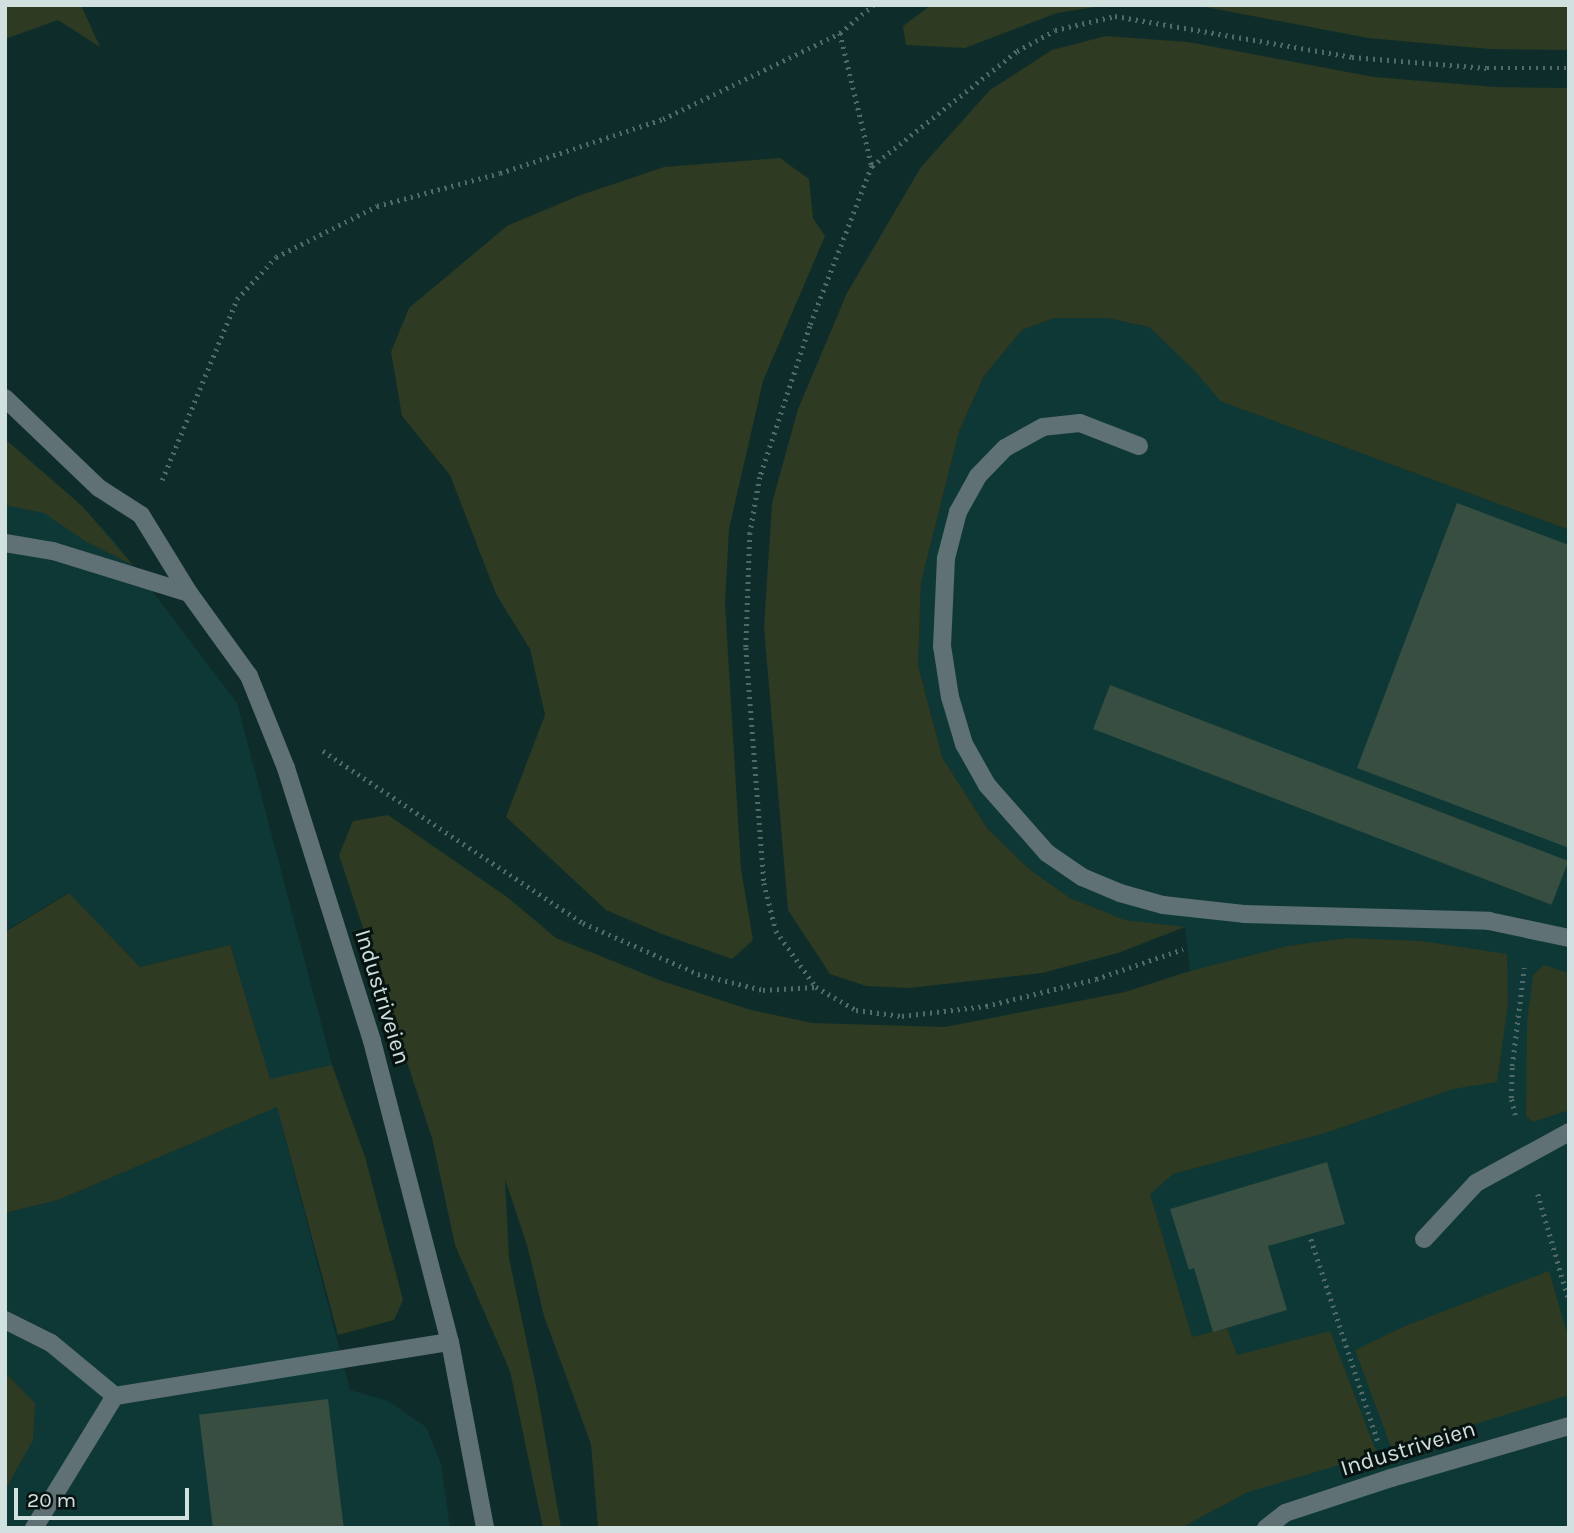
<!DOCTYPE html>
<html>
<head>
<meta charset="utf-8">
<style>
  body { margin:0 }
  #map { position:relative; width:1574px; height:1533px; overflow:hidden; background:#0e2d2a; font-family:Karla,sans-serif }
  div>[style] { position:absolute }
  .built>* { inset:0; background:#0e3835 }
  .green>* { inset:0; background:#2e3a22 }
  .building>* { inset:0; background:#374e41; transform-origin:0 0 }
  .path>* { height:4.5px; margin-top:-2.25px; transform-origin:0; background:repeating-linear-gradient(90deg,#526b69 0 2px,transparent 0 7px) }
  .minor>* { height:18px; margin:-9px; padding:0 9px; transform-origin:9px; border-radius:9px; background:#5f7175 }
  span { translate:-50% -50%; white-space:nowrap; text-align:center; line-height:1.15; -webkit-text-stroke:6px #061311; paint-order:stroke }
  .street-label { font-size:23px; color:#d1e1df }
  .frame { position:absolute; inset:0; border:7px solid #d1e1df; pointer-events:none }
  .scale { position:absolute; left:14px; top:1488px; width:175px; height:32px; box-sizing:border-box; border:4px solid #d1e1df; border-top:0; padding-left:9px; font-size:21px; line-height:24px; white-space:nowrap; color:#d1e1df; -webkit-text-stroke:5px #061311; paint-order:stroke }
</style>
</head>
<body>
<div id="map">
  <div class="built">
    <i style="clip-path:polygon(1054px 318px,1107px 318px,1149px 327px,1196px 371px,1220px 401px,1569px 530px,1569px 1528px,1181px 1528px,1248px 1492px,1186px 1320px,1149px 1194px,1125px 992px,1190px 971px,1185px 928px,1125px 920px,1070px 898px,1029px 869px,987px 828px,942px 757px,918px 665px,921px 582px,959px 431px,984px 376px,1022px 330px)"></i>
    <i style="clip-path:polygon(5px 439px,82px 506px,115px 542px,237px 703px,332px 1065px,270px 1080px,229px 945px,140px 967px,68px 893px,5px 931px)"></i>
    <i style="clip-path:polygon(277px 1107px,350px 1390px,388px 1401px,426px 1427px,441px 1464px,450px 1528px,5px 1528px,5px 1213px,58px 1200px)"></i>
  </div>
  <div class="green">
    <i style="clip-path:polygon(5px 5px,81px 5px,100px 47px,58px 20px,5px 39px)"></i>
    <i style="clip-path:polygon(931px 5px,1108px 5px,1057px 13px,965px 48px,906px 45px,903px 26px)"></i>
    <i style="clip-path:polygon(1195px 5px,1569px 5px,1569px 50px,1489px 49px,1368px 38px)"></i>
    <i style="clip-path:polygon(1106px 36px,1188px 42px,1374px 77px,1495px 87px,1569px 88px,1569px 530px,1220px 401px,1195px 371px,1149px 327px,1107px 318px,1054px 318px,1022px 330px,984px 376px,959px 431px,921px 582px,918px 665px,942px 757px,987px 828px,1029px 869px,1070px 898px,1125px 920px,1185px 927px,1118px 953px,1042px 973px,909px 988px,866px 986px,830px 974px,788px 910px,764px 627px,772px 503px,798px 409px,847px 293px,921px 167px,990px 90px,1052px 50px)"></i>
    <i style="clip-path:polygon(780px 158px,809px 179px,813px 218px,825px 236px,763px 381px,729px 529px,725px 603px,733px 737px,741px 869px,753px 940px,732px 959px,662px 934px,606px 910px,506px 817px,545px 715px,530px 649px,496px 594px,450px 475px,402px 416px,391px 352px,409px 308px,507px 226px,578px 196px,664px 167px)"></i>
    <i style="clip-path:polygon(5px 439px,82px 506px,133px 565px,85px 541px,44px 513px,5px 505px)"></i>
    <i style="clip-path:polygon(388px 815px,507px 897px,556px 938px,662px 981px,751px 1010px,812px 1023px,945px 1027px,1125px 992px,1190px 971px,1288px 946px,1347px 938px,1421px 941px,1507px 954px,1508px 1003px,1497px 1082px,1453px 1089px,1325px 1133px,1173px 1174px,1150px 1194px,1192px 1337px,1227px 1328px,1237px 1355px,1330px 1331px,1377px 1454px,1248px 1492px,1181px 1528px,598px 1528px,591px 1444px,544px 1316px,527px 1245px,505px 1179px,509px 1258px,537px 1391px,561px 1528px,543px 1528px,510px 1371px,455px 1245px,432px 1138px,339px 855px,353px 821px)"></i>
    <i style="clip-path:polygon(69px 893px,140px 967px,230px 945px,270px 1079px,332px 1065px,365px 1157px,403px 1300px,394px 1320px,338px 1335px,277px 1107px,58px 1200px,5px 1213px,5px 932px)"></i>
    <i style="clip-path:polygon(1544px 965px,1569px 973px,1569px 1110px,1533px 1122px,1526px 1116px,1527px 1021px,1533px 975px)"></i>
    <i style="clip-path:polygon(1549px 1271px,1569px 1340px,1569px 1395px,1392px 1450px,1355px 1350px,1405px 1326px)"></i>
    <i style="clip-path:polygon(5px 1373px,35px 1403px,33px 1440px,5px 1490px)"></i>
  </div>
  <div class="building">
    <i style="clip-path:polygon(1457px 503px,1569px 545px,1569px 848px,1357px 768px)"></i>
    <i style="left:1110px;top:685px;width:491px;height:47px;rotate:21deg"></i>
    <i style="clip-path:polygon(1327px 1162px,1345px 1224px,1268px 1246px,1287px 1310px,1213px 1332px,1194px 1268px,1189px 1270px,1170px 1209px)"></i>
    <i style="left:328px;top:1399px;width:130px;height:130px;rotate:83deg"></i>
  </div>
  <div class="path">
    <i style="left:840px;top:33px;width:137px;rotate:76.5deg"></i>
    <i style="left:872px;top:166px;width:185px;rotate:-38.4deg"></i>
    <i style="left:1017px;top:51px;width:43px;rotate:-28.9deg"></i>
    <i style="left:1055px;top:30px;width:62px;rotate:-13.1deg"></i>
    <i style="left:1115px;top:16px;width:241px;rotate:9.8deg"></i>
    <i style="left:1352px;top:57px;width:135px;rotate:4.7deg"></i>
    <i style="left:1487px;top:68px;width:82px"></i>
    <i style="left:872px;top:166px;width:172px;rotate:111.2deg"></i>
    <i style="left:810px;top:326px;width:159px;rotate:108.3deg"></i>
    <i style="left:760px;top:477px;width:57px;rotate:100.1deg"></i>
    <i style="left:750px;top:533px;width:115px;rotate:92deg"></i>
    <i style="left:746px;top:648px;width:236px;rotate:85.6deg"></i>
    <i style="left:764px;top:883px;width:49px;rotate:76deg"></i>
    <i style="left:776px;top:931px;width:69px;rotate:54.5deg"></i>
    <i style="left:816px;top:987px;width:46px;rotate:29.9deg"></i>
    <i style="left:856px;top:1010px;width:46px;rotate:7.4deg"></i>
    <i style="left:902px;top:1016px;width:85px;rotate:-6.8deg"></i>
    <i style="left:986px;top:1006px;width:113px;rotate:-13.8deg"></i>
    <i style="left:1096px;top:979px;width:92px;rotate:-19deg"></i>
    <i style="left:162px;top:480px;width:196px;rotate:-67.5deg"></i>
    <i style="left:237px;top:299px;width:57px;rotate:-47.1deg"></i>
    <i style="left:276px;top:257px;width:113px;rotate:-26.8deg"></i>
    <i style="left:377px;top:206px;width:127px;rotate:-15deg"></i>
    <i style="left:500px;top:173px;width:172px;rotate:-18.3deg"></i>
    <i style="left:663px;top:119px;width:197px;rotate:-25.9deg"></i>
    <i style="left:840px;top:33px;width:43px;rotate:-40.3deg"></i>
    <i style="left:323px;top:751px;width:312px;rotate:33.5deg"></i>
    <i style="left:583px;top:923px;width:126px;rotate:23.9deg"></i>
    <i style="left:698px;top:974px;width:67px;rotate:13.8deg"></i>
    <i style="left:763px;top:990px;width:53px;rotate:-3.2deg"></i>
    <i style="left:1515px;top:1115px;width:17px;rotate:-103deg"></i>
    <i style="left:1511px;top:1098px;width:32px;rotate:-88deg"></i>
    <i style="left:1512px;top:1066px;width:99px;rotate:-83deg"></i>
    <i style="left:1538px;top:1194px;width:111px;rotate:73.8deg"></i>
    <i style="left:1311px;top:1239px;width:213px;rotate:71.7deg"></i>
  </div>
  <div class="minor">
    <i style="left:5px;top:398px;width:130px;rotate:43.8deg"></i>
    <i style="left:99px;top:488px;width:50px;rotate:32.7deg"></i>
    <i style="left:141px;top:515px;width:92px;rotate:58.4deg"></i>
    <i style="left:189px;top:593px;width:102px;rotate:54.1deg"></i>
    <i style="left:249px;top:676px;width:99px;rotate:68.1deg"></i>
    <i style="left:286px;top:768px;width:286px;rotate:72.5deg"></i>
    <i style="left:372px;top:1041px;width:311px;rotate:75.5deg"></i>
    <i style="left:450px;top:1342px;width:189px;rotate:79.3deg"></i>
    <i style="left:1139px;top:446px;width:63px;rotate:-158.7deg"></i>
    <i style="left:1080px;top:423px;width:37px;rotate:174deg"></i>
    <i style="left:1043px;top:427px;width:43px;rotate:151.1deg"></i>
    <i style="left:1005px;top:448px;width:39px;rotate:134deg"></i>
    <i style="left:978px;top:476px;width:41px;rotate:119.1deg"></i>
    <i style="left:958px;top:512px;width:48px;rotate:104.6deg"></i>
    <i style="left:946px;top:558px;width:88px;rotate:92.6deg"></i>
    <i style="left:942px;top:646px;width:52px;rotate:81.1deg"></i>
    <i style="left:950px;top:697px;width:49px;rotate:73.4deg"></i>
    <i style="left:964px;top:744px;width:47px;rotate:60.7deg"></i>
    <i style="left:987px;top:785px;width:91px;rotate:48.6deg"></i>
    <i style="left:1047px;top:853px;width:42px;rotate:34.4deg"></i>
    <i style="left:1082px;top:877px;width:41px;rotate:22.8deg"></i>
    <i style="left:1120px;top:893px;width:45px;rotate:15.6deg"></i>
    <i style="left:1163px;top:905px;width:81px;rotate:6.3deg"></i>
    <i style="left:1244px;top:914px;width:245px;rotate:1.6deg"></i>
    <i style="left:1489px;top:921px;width:82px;rotate:12deg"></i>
    <i style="left:5px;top:543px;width:49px;rotate:9.5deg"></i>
    <i style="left:53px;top:551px;width:142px;rotate:17.2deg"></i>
    <i style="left:1424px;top:1239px;width:76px;rotate:-47.1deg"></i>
    <i style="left:1476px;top:1183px;width:106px;rotate:-28.7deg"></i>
    <i style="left:5px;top:1320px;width:51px;rotate:26.6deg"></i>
    <i style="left:51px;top:1343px;width:83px;rotate:39.6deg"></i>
    <i style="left:34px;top:1528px;width:155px;rotate:-58.5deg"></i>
    <i style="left:115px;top:1396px;width:339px;rotate:-9.2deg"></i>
    <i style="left:1266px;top:1528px;width:24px;rotate:-38deg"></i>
    <i style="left:1285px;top:1513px;width:112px;rotate:-18.3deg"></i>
    <i style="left:1391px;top:1478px;width:185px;rotate:-16.3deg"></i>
  </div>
  <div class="street-label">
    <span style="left:382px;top:997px;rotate:73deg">Industriveien</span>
    <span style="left:1408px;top:1449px;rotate:-17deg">Industriveien</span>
  </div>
  <div class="frame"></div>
  <div class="scale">20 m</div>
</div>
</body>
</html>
